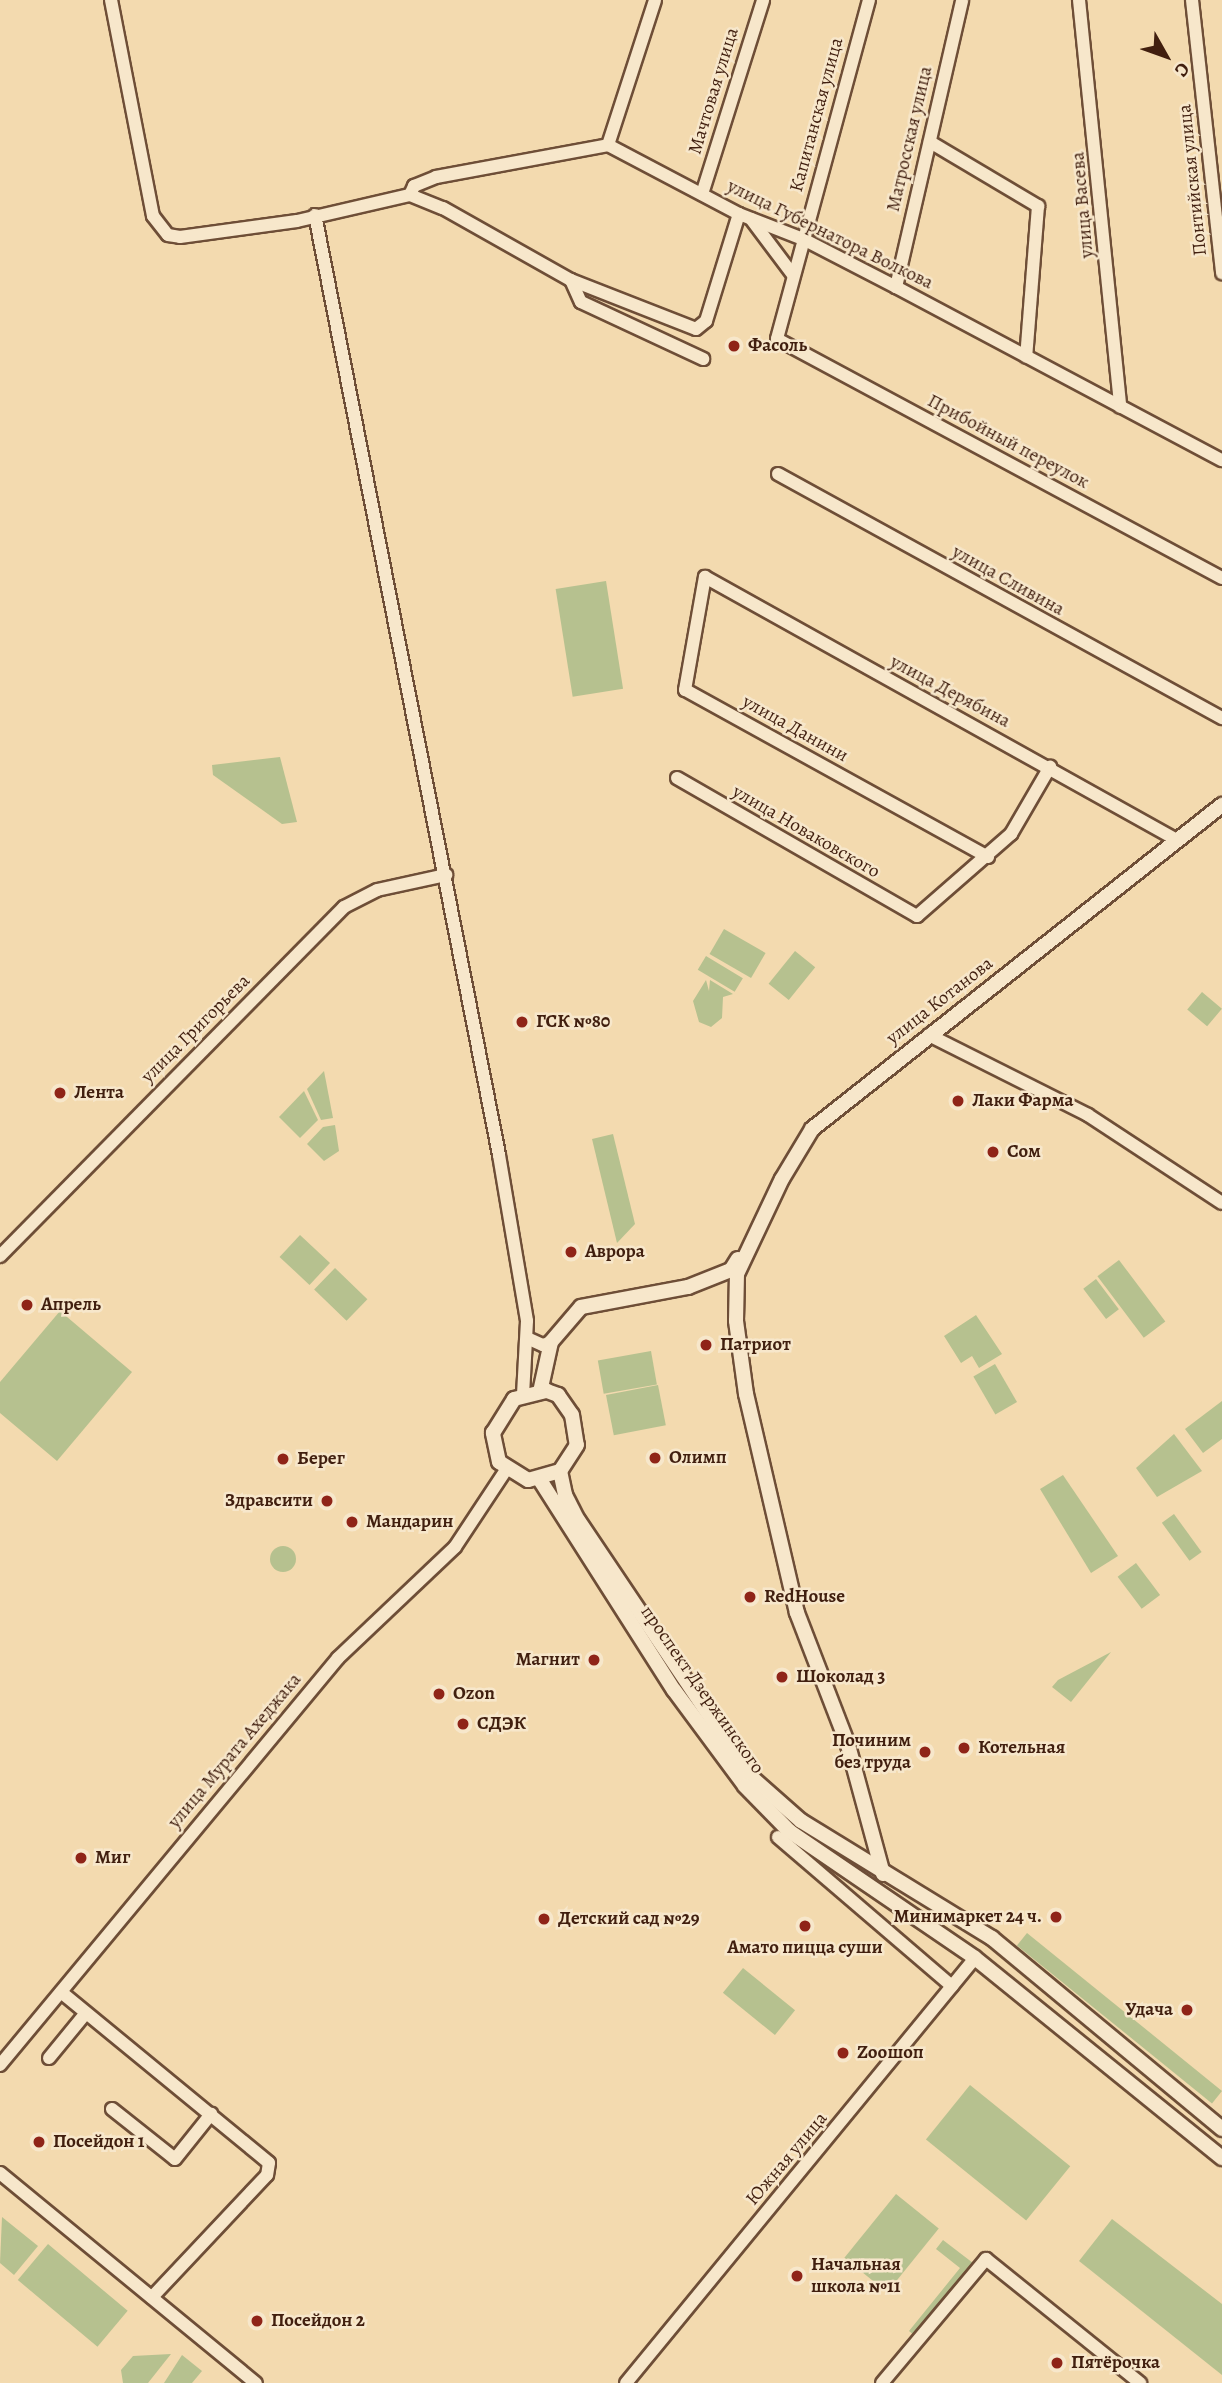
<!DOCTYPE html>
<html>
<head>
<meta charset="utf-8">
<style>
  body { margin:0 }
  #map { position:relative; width:1222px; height:2383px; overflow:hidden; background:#f3daaf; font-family:Alegreya,serif }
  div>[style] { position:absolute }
  .green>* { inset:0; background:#b6c18f; transform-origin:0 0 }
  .round { border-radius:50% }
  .roads { filter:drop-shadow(2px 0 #6e4e37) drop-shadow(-2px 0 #6e4e37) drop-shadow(0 2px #6e4e37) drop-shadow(0 -2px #6e4e37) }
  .minor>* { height:12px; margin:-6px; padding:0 6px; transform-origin:6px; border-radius:6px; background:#f7e7cb }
  .tertiary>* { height:14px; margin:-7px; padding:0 7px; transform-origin:7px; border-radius:7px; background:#f7e7cb }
  .dots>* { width:19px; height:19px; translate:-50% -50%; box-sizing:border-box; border:4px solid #f7e7cb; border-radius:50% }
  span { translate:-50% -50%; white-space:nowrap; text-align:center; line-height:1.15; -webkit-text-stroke:5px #f7e7cb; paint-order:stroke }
  .street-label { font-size:19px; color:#411f0f }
  .poi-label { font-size:19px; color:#411f0f; font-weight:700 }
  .left { translate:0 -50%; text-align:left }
  .right { translate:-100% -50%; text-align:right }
  .north { position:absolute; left:1131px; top:21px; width:70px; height:70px; -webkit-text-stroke:5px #f7e7cb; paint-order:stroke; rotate:130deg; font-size:19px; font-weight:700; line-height:28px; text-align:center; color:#411f0f }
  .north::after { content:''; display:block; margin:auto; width:24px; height:32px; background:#411f0f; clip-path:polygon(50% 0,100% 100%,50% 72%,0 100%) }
</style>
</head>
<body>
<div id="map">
  <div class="green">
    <i style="left:606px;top:581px;width:109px;height:51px;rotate:81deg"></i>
    <i style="clip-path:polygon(280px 757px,297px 822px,282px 824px,213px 775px,212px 765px)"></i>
    <i style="left:724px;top:929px;width:48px;height:29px;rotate:30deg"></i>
    <i style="left:795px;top:951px;width:26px;height:42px;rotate:39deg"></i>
    <i style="left:706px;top:956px;width:43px;height:16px;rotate:31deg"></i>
    <i style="clip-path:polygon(706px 980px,709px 991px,710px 980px,733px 994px,723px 997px,722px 1018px,711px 1027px,699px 1022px,693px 1001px)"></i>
    <i style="left:1202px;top:992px;width:26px;height:23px;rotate:40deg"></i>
    <i style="clip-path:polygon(324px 1071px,333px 1118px,321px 1120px,307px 1089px)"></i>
    <i style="clip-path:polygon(304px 1091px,318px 1120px,300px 1138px,279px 1117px)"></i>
    <i style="clip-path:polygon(335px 1125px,339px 1151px,324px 1161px,307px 1144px,323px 1127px)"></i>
    <i style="clip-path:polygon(613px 1134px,635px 1224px,617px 1243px,592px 1139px)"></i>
    <i style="left:300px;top:1235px;width:41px;height:30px;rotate:43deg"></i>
    <i style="left:1119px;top:1260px;width:77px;height:27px;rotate:53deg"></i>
    <i style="left:335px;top:1268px;width:45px;height:30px;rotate:44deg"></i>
    <i style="left:1096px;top:1279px;width:38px;height:16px;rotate:53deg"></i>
    <i style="clip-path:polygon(60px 1311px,132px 1372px,57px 1461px,0 1413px,0 1382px)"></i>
    <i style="clip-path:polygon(976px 1315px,1002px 1354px,979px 1368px,972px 1356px,961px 1363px,944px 1336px)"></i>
    <i style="left:651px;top:1351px;width:34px;height:54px;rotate:80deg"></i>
    <i style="left:995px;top:1364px;width:44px;height:25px;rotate:60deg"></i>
    <i style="left:658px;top:1385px;width:41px;height:53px;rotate:79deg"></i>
    <i style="clip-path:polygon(1222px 1401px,1222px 1439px,1203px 1453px,1185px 1429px)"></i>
    <i style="clip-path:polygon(1174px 1434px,1202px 1471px,1157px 1497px,1136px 1468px)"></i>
    <i style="clip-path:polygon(1063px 1475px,1118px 1556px,1091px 1573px,1040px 1489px)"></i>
    <i style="left:1174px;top:1514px;width:47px;height:15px;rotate:54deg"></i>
    <i class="round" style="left:270px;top:1546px;width:26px;height:26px"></i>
    <i style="left:1136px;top:1563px;width:40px;height:23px;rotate:53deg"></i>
    <i style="clip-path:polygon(1111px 1652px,1071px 1702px,1052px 1687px,1058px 1680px)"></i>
    <i style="left:1027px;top:1933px;width:251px;height:16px;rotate:39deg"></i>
    <i style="left:743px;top:1968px;width:67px;height:32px;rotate:39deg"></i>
    <i style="left:970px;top:2085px;width:129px;height:70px;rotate:39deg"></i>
    <i style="left:896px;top:2194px;width:55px;height:82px;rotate:39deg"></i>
    <i style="clip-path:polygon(2px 2217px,38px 2246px,14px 2275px,0 2263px)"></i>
    <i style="clip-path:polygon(1112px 2219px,1222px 2304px,1222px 2375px,1079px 2261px)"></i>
    <i style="clip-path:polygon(943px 2240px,973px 2263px,915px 2336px,909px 2331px,960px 2268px,936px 2249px)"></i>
    <i style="left:48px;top:2244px;width:104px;height:47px;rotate:40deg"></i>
    <i style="clip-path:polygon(171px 2354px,148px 2383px,123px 2383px,121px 2370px,133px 2356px)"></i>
    <i style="clip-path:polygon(182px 2355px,202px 2371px,192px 2383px,164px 2383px)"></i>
  </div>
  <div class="roads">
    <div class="minor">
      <i style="left:111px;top:0;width:220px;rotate:79deg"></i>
      <i style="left:153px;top:216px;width:24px;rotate:52deg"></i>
      <i style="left:168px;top:235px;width:12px;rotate:9deg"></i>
      <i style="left:180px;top:237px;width:118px;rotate:-7.8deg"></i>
      <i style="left:297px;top:221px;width:116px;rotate:-13deg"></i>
      <i style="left:410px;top:195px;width:10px;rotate:-66deg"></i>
      <i style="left:414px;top:186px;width:24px;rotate:-22deg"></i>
      <i style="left:436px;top:177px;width:175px;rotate:-10.5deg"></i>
      <i style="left:608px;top:145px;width:148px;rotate:27.8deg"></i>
      <i style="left:739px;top:214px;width:69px;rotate:21.3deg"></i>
      <i style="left:803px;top:239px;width:105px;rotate:27.3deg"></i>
      <i style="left:896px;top:287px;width:369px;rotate:28deg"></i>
      <i style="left:869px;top:0;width:351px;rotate:105.2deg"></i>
      <i style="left:777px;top:339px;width:505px;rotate:28.24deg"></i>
      <i style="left:1079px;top:0;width:409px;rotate:84.2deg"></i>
      <i style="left:1192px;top:0;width:275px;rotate:83.7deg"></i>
      <i style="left:930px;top:142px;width:126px;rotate:30.7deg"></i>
      <i style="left:1038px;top:206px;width:151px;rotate:94.5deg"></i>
      <i style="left:608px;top:145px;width:152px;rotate:-72deg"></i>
      <i style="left:702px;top:194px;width:203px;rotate:-72.5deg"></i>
      <i style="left:410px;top:195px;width:35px;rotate:22deg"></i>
      <i style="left:443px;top:208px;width:147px;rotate:29.4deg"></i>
      <i style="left:571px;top:280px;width:24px;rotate:66deg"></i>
      <i style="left:581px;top:302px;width:135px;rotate:25deg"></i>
      <i style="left:315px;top:215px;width:958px;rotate:78.92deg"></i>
      <i style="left:499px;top:1155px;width:168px;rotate:80.4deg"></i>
      <i style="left:527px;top:1321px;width:74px;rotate:93.1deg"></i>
      <i style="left:751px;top:219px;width:70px;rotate:53.1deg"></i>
      <i style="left:571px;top:280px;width:134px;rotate:21.4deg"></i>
      <i style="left:696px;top:329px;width:13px;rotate:-39deg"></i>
      <i style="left:706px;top:321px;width:112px;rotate:-72.9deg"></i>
      <i style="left:896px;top:287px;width:294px;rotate:-77deg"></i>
      <i style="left:778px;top:474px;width:507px;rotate:28.79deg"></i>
      <i style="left:677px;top:778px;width:277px;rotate:29.9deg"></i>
      <i style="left:917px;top:916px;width:125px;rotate:-41.1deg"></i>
      <i style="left:1011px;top:834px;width:78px;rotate:-59.8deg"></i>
      <i style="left:988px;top:857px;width:346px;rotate:-151.1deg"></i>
      <i style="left:685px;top:690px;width:115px;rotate:-80deg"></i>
      <i style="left:705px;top:577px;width:540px;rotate:29.13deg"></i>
      <i style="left:929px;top:1035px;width:178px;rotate:26.7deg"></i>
      <i style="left:1088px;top:1115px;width:160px;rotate:33.3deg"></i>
      <i style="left:0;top:1256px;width:490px;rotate:-45.4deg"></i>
      <i style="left:344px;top:907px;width:37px;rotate:-27deg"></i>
      <i style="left:377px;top:890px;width:71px;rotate:-12.3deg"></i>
      <i style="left:527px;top:1338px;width:17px;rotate:24deg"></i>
      <i style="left:543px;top:1345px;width:9px;rotate:-21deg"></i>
      <i style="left:778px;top:1837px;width:229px;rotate:40.6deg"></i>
      <i style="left:61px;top:1992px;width:269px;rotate:39.4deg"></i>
      <i style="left:269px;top:2163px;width:12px;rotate:99deg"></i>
      <i style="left:267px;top:2175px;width:168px;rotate:133.3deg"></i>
      <i style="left:49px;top:2058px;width:58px;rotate:-50.6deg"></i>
      <i style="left:0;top:2065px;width:529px;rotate:-50.29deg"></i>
      <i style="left:338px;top:1658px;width:161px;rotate:-43.5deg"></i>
      <i style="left:455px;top:1547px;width:92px;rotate:-56.5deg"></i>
      <i style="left:112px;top:2109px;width:80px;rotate:38.4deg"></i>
      <i style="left:175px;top:2159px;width:58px;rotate:-51.3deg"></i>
      <i style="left:0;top:2173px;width:331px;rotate:39.4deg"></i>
      <i style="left:626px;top:2383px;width:550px;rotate:-50.61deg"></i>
      <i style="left:882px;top:2383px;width:162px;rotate:-50deg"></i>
      <i style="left:986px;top:2259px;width:198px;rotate:38.8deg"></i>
    </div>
    <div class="tertiary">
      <i style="left:547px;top:1391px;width:12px;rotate:20deg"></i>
      <i style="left:558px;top:1395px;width:24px;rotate:55deg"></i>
      <i style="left:572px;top:1415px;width:30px;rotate:81deg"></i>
      <i style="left:577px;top:1445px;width:31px;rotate:123deg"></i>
      <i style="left:560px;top:1471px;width:33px;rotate:164deg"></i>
      <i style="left:528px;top:1480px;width:34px;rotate:-148deg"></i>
      <i style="left:499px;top:1462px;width:30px;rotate:-102deg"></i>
      <i style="left:493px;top:1433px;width:40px;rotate:-58deg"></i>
      <i style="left:514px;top:1399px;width:34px;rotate:-14deg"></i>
      <i style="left:540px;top:1392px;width:51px;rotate:-77.6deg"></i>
      <i style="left:551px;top:1342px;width:46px;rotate:-49.4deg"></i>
      <i style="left:581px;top:1307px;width:109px;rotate:-10.6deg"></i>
      <i style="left:688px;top:1287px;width:46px;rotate:-21.6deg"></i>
      <i style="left:731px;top:1270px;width:13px;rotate:-58deg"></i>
      <i style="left:560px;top:1471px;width:25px;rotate:78deg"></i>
      <i style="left:565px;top:1495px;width:28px;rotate:63deg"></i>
      <i style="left:578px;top:1520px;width:308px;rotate:56.1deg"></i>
      <i style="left:750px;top:1776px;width:68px;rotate:41.4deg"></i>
      <i style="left:801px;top:1821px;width:224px;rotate:31.5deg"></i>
      <i style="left:992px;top:1938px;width:299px;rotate:39.7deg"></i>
      <i style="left:540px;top:1480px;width:249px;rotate:57.5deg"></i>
      <i style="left:674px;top:1690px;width:119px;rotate:53.5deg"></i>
      <i style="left:745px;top:1786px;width:63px;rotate:45.6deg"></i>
      <i style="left:789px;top:1831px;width:225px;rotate:34.3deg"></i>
      <i style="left:975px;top:1958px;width:318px;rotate:39deg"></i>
      <i style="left:883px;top:1874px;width:134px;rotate:-105.2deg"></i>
      <i style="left:848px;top:1745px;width:142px;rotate:-111.1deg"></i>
      <i style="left:797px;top:1613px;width:225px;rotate:-103.1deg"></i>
      <i style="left:746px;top:1394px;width:74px;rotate:-97.8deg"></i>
      <i style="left:736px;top:1321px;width:47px;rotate:-88.8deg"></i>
      <i style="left:737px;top:1274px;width:105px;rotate:-64.7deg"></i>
      <i style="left:782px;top:1179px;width:58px;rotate:-59deg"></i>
      <i style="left:812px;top:1129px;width:523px;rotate:-38.32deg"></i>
    </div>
  </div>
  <div class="dots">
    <i style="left:734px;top:346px;background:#8f2418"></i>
    <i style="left:522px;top:1022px;background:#8f2418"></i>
    <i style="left:60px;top:1093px;background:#8f2418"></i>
    <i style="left:958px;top:1101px;background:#8f2418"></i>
    <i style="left:993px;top:1152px;background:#8f2418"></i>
    <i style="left:571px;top:1252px;background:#8f2418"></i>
    <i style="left:27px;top:1305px;background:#8f2418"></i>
    <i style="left:706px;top:1345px;background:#8f2418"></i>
    <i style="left:655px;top:1458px;background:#8f2418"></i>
    <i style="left:283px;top:1459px;background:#8f2418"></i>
    <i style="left:327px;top:1501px;background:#8f2418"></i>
    <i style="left:352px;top:1522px;background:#8f2418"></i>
    <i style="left:750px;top:1597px;background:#8f2418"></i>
    <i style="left:594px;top:1660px;background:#8f2418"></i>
    <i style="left:782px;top:1677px;background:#8f2418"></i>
    <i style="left:439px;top:1694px;background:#8f2418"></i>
    <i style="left:463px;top:1724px;background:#8f2418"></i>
    <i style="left:964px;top:1748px;background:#8f2418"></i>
    <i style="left:925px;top:1752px;background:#8f2418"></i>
    <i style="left:81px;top:1858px;background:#8f2418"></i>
    <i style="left:1056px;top:1917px;background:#8f2418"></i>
    <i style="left:544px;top:1919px;background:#8f2418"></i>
    <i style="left:805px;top:1926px;background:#8f2418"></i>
    <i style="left:1187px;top:2010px;background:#8f2418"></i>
    <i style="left:843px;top:2053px;background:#8f2418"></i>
    <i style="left:39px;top:2142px;background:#8f2418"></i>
    <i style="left:797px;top:2276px;background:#8f2418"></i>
    <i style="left:257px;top:2321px;background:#8f2418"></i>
    <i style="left:1057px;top:2363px;background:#8f2418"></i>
  </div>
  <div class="street-label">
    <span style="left:714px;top:91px;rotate:-73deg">Мачтовая улица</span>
    <span style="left:817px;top:115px;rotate:-75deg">Капитанская улица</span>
    <span style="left:910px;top:139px;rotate:-77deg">Матросская улица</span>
    <span style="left:1193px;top:180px;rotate:-96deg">Понтийская улица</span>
    <span style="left:1083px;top:205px;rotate:-95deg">улица Васева</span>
    <span style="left:830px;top:235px;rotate:26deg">улица Губернатора Волкова</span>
    <span style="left:1008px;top:442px;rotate:28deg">Прибойный переулок</span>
    <span style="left:1008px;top:581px;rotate:29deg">улица Сливина</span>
    <span style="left:950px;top:692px;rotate:28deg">улица Дерябина</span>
    <span style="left:795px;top:729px;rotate:29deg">улица Данини</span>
    <span style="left:806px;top:832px;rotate:30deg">улица Новаковского</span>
    <span style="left:940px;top:1001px;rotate:-38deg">улица Котанова</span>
    <span style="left:196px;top:1029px;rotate:-45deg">улица Григорьева</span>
    <span style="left:702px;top:1690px;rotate:55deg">проспект Дзержинского</span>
    <span style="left:235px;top:1751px;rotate:-50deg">улица Мурата Ахеджака</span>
    <span style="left:787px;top:2159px;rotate:-50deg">Южная улица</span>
  </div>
  <div class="poi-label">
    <span class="left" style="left:748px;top:346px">Фасоль</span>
    <span class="left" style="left:536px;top:1022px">ГСК №80</span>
    <span class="left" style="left:74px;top:1093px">Лента</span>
    <span class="left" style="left:972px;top:1101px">Лаки Фарма</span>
    <span class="left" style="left:1007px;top:1152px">Сом</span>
    <span class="left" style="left:585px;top:1252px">Аврора</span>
    <span class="left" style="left:41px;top:1305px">Апрель</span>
    <span class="left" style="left:720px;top:1345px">Патриот</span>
    <span class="left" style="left:669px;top:1458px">Олимп</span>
    <span class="left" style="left:297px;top:1459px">Берег</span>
    <span class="right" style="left:313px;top:1501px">Здравсити</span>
    <span class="left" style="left:366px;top:1522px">Мандарин</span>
    <span class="left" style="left:764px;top:1597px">RedHouse</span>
    <span class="right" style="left:580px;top:1660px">Магнит</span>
    <span class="left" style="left:796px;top:1677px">Шоколад 3</span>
    <span class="left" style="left:453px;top:1694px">Ozon</span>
    <span class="left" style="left:477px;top:1724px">СДЭК</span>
    <span class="right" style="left:911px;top:1752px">Починим<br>без труда</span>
    <span class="left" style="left:978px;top:1748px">Котельная</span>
    <span class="left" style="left:95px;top:1858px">Миг</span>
    <span class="right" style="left:1042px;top:1917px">Минимаркет 24 ч.</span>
    <span class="left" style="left:558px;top:1919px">Детский сад №29</span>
    <span style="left:805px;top:1948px">Амато пицца суши</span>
    <span class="right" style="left:1173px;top:2010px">Удача</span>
    <span class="left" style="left:857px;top:2053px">Zooшоп</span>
    <span class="left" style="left:53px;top:2142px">Посейдон 1</span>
    <span class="left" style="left:811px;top:2276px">Начальная<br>школа №11</span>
    <span class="left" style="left:271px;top:2321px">Посейдон 2</span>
    <span class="left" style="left:1071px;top:2363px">Пятёрочка</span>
  </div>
  <div class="north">С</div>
</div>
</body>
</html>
